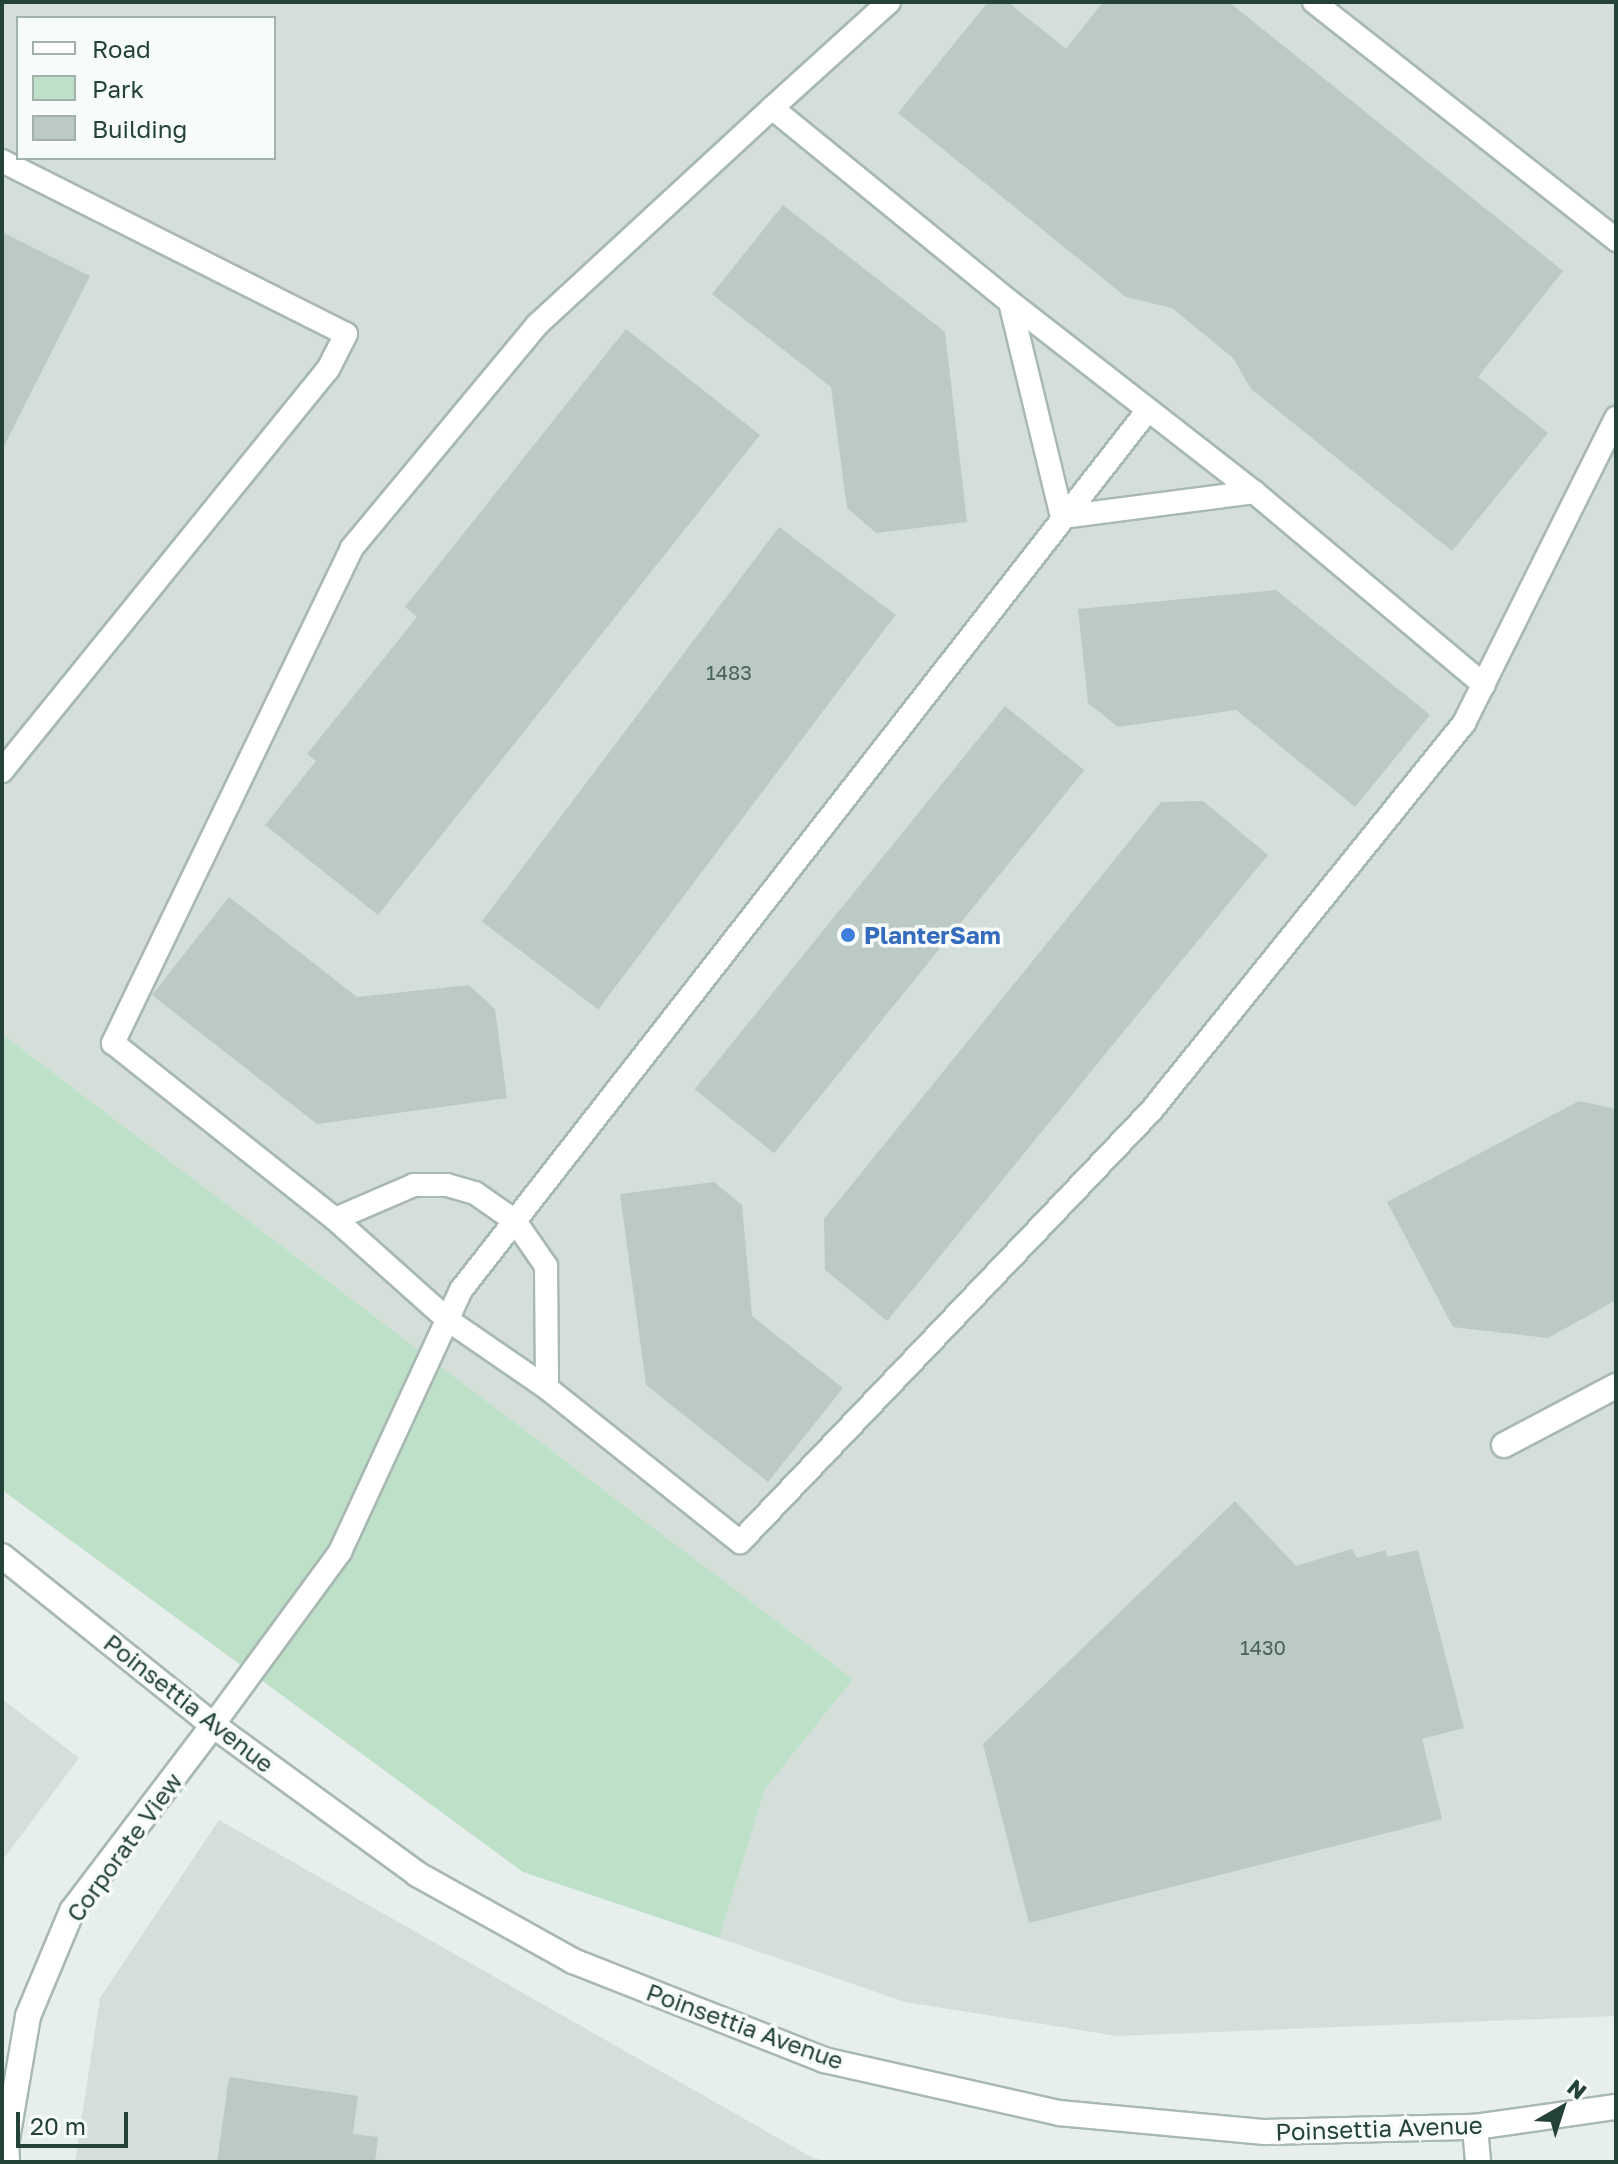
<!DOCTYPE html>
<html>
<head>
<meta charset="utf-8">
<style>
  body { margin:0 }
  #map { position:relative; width:1618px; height:2164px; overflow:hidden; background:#e6efeb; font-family:"Golos Text",sans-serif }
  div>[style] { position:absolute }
  .built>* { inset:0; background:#d4dfda }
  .green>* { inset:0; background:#bfe0c8 }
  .building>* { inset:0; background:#bbcac4; transform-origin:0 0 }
  .roads { filter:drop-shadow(2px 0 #a8b8b2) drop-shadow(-2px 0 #a8b8b2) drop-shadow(0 2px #a8b8b2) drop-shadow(0 -2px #a8b8b2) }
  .lane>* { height:22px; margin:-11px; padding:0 11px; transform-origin:11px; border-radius:11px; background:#fff }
  .street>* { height:24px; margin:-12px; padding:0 12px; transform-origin:12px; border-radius:12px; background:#fff }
  .secondary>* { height:24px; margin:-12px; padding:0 12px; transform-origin:12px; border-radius:12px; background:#fff }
  .dots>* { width:22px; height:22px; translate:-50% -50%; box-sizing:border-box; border:4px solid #f7fbf9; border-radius:50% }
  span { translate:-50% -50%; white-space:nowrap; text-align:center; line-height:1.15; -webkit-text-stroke:7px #f7fbf9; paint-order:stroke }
  .number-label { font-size:20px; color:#4a645c }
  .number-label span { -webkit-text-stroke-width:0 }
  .shop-label { font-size:24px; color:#366cbe; font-weight:700 }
  .left { translate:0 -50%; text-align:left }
  .street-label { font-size:24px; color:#24423a }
  .frame { position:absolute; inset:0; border:4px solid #24423a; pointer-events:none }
  .legend { position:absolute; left:16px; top:16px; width:260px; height:144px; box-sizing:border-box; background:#f7fbf9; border:2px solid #a3b1ad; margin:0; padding:10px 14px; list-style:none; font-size:24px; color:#24423a }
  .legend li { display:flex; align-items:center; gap:16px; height:40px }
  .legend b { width:40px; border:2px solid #a3b1ad }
  .north { position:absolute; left:1522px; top:2068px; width:80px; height:80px; -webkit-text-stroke:6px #f7fbf9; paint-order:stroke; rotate:39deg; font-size:22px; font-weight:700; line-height:32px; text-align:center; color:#24423a }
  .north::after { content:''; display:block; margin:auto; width:28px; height:36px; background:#24423a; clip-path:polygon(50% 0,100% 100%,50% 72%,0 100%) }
  .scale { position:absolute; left:16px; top:2112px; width:112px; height:36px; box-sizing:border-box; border:4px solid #24423a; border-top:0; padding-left:10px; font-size:24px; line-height:28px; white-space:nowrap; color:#24423a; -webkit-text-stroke:6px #f7fbf9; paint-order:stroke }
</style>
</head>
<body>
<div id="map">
  <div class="built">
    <i style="clip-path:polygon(evenodd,2px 2px,1616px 2px,1616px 2016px,1117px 2036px,905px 2002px,719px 1938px,765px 1789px,853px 1679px,2px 1034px,2px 2px,18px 18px,274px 18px,274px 158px,18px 158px,18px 18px)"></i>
    <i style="clip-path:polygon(2px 1699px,79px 1758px,2px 1861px)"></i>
    <i style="clip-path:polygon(219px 1820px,813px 2158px,829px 2162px,75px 2162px,100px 1998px)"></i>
  </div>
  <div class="green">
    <i style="clip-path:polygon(2px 1034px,853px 1679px,765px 1789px,719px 1938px,523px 1872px,2px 1490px)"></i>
  </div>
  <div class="building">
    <i style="clip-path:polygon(988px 2px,1008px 2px,1066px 49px,1103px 2px,1229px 2px,1563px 271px,1478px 377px,1548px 433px,1452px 551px,1251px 389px,1233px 358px,1172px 308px,1126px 297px,898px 113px)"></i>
    <i style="clip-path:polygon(783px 205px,945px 332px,967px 522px,876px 533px,847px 508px,831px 387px,712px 294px)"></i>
    <i style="clip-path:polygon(2px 232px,90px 276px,2px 450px)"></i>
    <i style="clip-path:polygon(626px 329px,760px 435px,378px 915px,265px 825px,316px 761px,307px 754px,417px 617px,405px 607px)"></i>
    <i style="left:779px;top:527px;width:146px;height:494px;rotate:37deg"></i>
    <i style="clip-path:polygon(1276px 590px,1430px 715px,1355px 807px,1236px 710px,1118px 727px,1088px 703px,1078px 609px)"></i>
    <i style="left:1005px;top:706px;width:102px;height:493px;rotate:39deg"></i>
    <i style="clip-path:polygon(1203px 801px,1268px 855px,887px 1321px,825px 1270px,824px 1219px,1161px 802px)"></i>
    <i style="clip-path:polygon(229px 897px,357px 997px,469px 985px,495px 1009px,507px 1098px,317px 1124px,152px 995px)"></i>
    <i style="clip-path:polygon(1579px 1101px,1616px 1109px,1616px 1300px,1548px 1338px,1453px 1327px,1387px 1202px)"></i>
    <i style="clip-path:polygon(714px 1182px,742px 1205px,752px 1316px,843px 1388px,768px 1482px,646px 1385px,620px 1194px)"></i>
    <i style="clip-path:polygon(1235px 1501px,1296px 1566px,1352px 1549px,1357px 1558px,1386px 1550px,1387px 1557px,1418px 1550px,1464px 1728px,1422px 1739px,1442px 1819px,1029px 1923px,983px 1744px)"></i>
    <i style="clip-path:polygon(229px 2077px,358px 2096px,353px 2134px,378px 2137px,375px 2162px,217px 2162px)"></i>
  </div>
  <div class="roads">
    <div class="lane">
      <i style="left:1314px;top:2px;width:385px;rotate:38.2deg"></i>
      <i style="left:772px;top:108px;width:158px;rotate:-42.2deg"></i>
      <i style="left:2px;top:161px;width:385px;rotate:26.7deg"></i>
      <i style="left:346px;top:334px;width:39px;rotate:117deg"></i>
      <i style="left:328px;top:369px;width:518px;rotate:129.04deg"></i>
      <i style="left:1010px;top:302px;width:309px;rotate:37.9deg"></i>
      <i style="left:1062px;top:517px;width:221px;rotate:-103.6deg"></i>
      <i style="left:1010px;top:302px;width:307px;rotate:-140.8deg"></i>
      <i style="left:772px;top:108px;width:320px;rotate:137.3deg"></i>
      <i style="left:537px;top:325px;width:290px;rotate:129.7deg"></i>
      <i style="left:352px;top:548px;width:550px;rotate:115.77deg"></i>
      <i style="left:113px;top:1043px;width:283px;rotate:38.4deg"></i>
      <i style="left:335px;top:1219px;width:86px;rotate:-23.3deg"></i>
      <i style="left:414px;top:1185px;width:33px"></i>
      <i style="left:447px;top:1185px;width:29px;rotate:16deg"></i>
      <i style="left:475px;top:1193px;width:49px;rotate:35deg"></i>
      <i style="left:515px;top:1221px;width:55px;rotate:55.4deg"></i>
      <i style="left:546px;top:1266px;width:122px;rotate:89.5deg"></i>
      <i style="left:547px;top:1388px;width:247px;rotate:38.6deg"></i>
      <i style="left:740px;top:1542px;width:596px;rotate:-46.36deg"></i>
      <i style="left:1151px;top:1111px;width:499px;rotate:-51.1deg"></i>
      <i style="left:1464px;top:723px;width:341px;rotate:-63.5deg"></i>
      <i style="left:1062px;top:517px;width:194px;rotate:-7.4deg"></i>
      <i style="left:1254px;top:492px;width:300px;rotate:40deg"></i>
      <i style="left:335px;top:1219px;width:152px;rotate:41.8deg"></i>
      <i style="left:448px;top:1320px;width:120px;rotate:34.5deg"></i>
      <i style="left:213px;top:1725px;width:215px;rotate:-53.7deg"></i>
      <i style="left:340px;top:1552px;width:289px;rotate:-65.2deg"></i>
      <i style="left:461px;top:1290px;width:1116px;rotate:-52.02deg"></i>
    </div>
    <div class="street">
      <i style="left:1504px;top:1445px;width:127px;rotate:-27.8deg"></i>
      <i style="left:1475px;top:2127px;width:35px;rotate:85deg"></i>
      <i style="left:7px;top:2162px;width:17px;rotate:-93deg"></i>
      <i style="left:6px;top:2145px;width:131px;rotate:-80.3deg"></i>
      <i style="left:28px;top:2016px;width:114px;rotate:-67.3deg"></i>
      <i style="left:72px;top:1911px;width:233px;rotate:-52.8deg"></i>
    </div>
    <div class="secondary">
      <i style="left:2px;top:1556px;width:270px;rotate:38.7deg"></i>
      <i style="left:213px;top:1725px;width:253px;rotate:36.1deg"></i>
      <i style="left:417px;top:1874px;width:179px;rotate:29.1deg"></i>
      <i style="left:573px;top:1961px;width:270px;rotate:21.5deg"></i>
      <i style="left:824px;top:2060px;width:241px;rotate:12.7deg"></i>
      <i style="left:1059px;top:2113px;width:207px;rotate:5.3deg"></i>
      <i style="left:1265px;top:2132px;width:210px;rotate:-1.4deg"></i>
      <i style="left:1475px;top:2127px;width:142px;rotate:-8.1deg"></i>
    </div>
  </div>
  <div class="dots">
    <i style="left:848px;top:935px;background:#3f7fe0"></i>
  </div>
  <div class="number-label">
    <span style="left:729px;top:672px">1483</span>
    <span style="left:1263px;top:1647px">1430</span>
  </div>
  <div class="shop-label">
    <span class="left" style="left:864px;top:935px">PlanterSam</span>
  </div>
  <div class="street-label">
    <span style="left:189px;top:1703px;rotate:38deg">Poinsettia Avenue</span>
    <span style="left:124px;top:1847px;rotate:-54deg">Corporate View</span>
    <span style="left:745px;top:2026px;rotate:20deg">Poinsettia Avenue</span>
    <span style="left:1379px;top:2128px;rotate:-2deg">Poinsettia Avenue</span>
  </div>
  <div class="frame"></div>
  <ul class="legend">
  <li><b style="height:10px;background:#fff"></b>Road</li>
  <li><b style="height:22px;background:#bfe0c8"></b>Park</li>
  <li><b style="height:22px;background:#bbcac4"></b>Building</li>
  </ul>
  <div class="north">N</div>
  <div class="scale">20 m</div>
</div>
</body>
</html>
